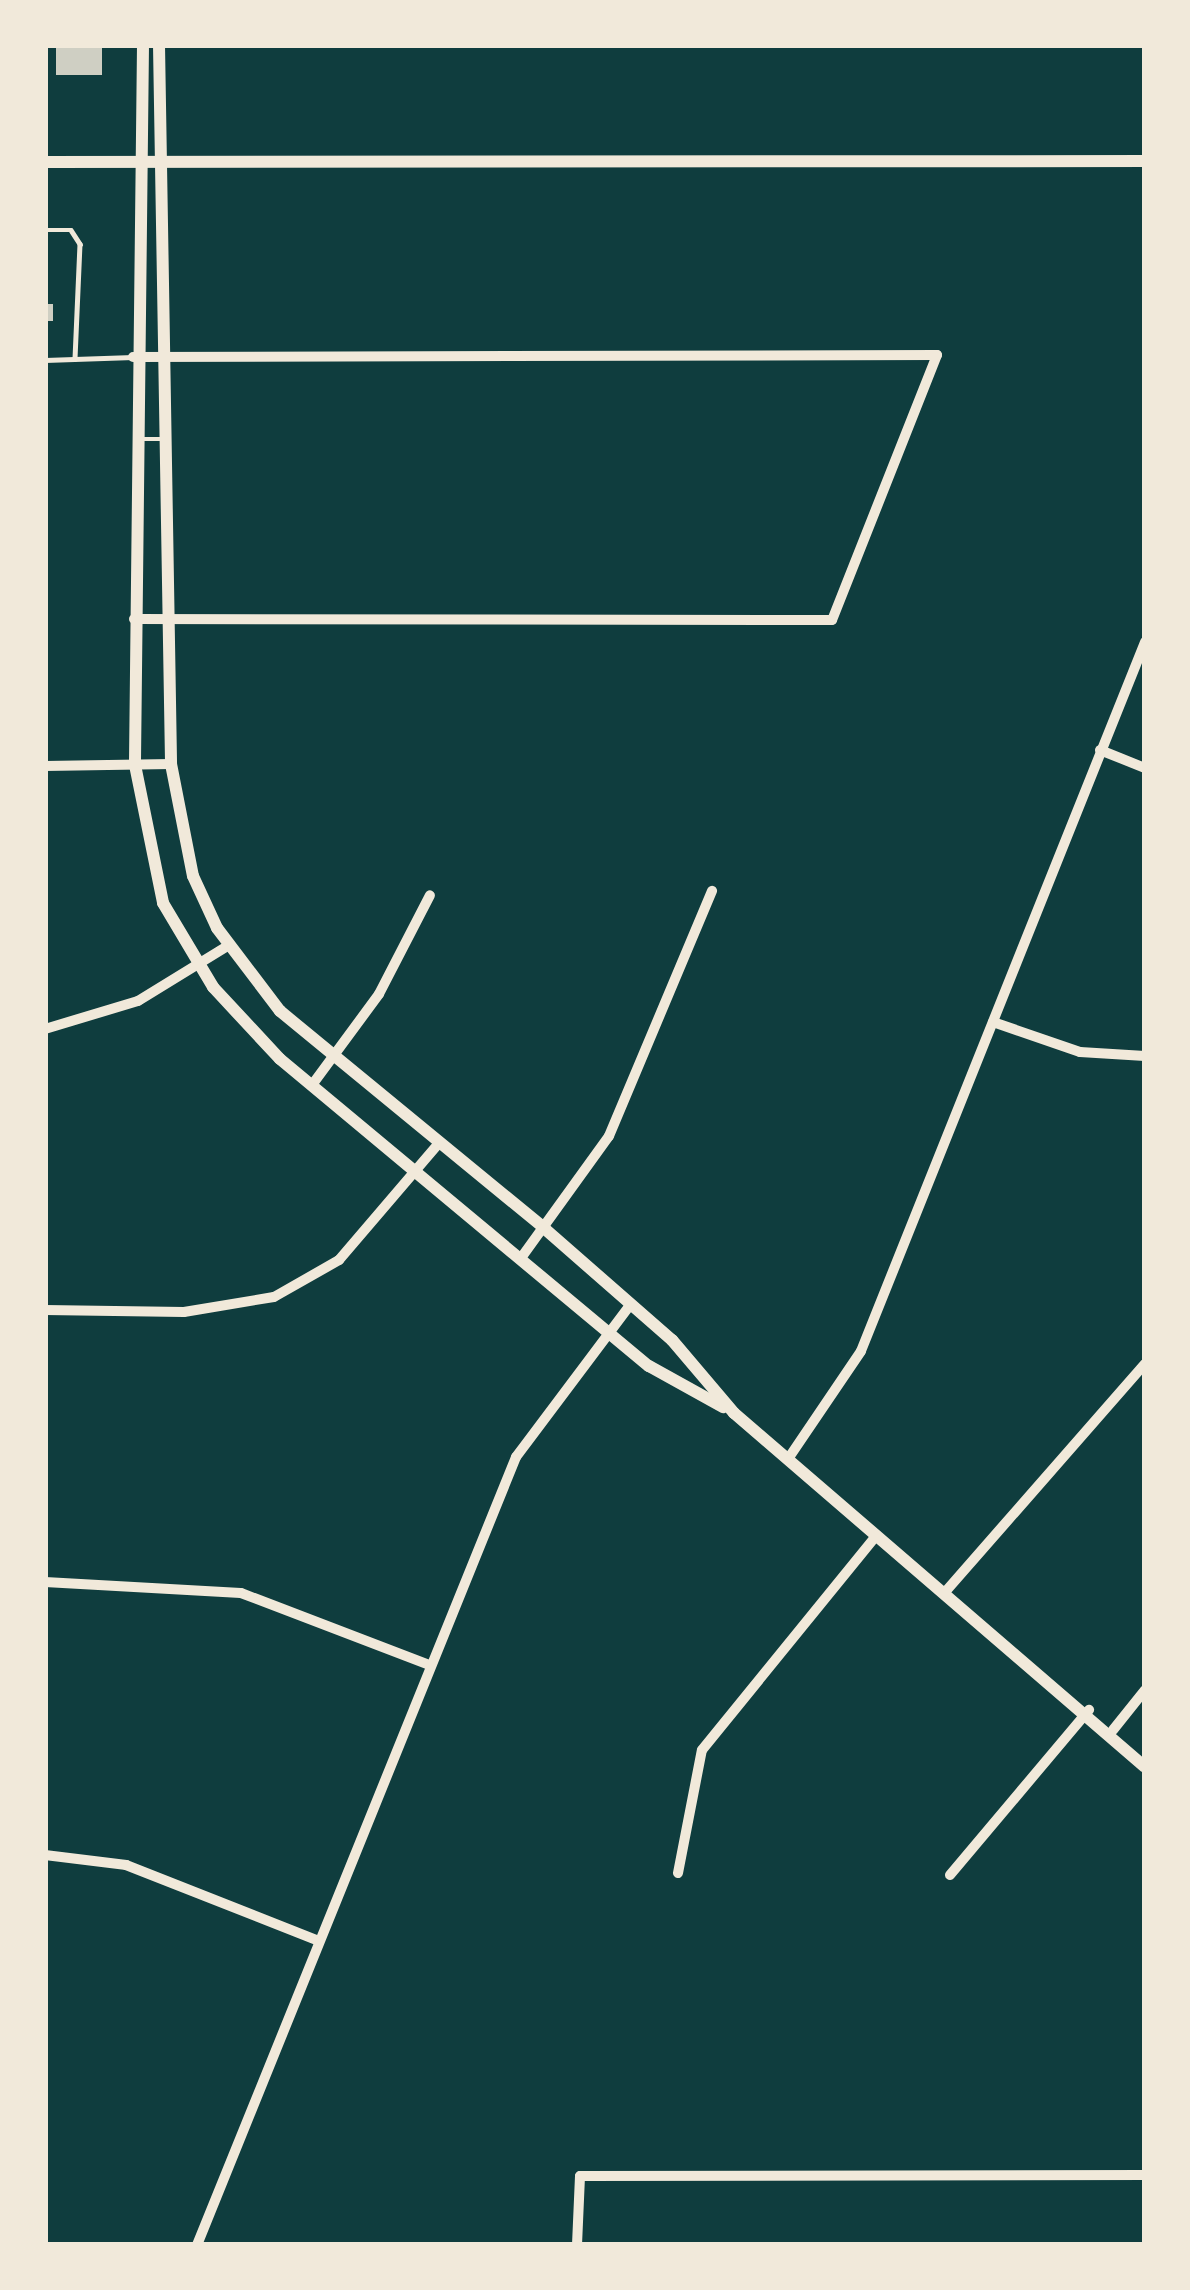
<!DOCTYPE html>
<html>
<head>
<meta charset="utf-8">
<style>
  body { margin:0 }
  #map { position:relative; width:1190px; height:2290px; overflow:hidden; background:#0f3d3e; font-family:"Nunito Sans",sans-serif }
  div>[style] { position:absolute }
  .building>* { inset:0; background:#cfcfc3; transform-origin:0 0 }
  .service>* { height:4.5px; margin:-2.25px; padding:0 2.25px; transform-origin:2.25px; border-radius:2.25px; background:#f1e9da }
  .minor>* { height:10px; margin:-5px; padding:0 5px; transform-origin:5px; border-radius:5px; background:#f1e9da }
  .tertiary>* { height:12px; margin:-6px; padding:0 6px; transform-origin:6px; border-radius:6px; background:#f1e9da }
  span { translate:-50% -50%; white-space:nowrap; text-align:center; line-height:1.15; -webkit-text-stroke:12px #f1e9da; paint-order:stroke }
  .frame { position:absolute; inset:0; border:48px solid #f1e9da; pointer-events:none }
</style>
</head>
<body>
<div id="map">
  <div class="building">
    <i style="left:56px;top:45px;width:46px;height:30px"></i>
    <i style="left:45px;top:304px;width:8px;height:17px"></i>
  </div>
  <div class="service">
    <i style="left:45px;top:230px;width:26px"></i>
    <i style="left:71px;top:230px;width:17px;rotate:57deg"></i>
    <i style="left:80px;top:244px;width:115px;rotate:92.5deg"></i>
    <i style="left:45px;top:360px;width:88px;rotate:-2deg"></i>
    <i style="left:139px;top:439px;width:25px"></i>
  </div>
  <div class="minor">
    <i style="left:133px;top:357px;width:804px;rotate:-0.14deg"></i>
    <i style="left:937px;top:355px;width:285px;rotate:111.6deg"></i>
    <i style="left:832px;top:620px;width:698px;rotate:-179.92deg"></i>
    <i style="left:1100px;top:750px;width:48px;rotate:21.8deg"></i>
    <i style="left:45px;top:766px;width:126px;rotate:-0.9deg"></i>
    <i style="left:993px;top:1022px;width:92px;rotate:19deg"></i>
    <i style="left:1080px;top:1052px;width:65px;rotate:3.5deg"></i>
    <i style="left:45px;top:1029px;width:97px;rotate:-16.8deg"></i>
    <i style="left:138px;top:1001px;width:107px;rotate:-31.6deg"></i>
    <i style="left:312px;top:1085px;width:113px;rotate:-53.6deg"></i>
    <i style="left:379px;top:994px;width:111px;rotate:-62.7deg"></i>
    <i style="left:521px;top:1258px;width:150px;rotate:-54.2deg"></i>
    <i style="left:609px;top:1136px;width:266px;rotate:-67.2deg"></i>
    <i style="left:45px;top:1310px;width:139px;rotate:0.8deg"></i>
    <i style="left:184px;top:1312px;width:91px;rotate:-9.5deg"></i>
    <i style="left:274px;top:1297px;width:75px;rotate:-29.6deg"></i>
    <i style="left:339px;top:1260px;width:154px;rotate:-49.5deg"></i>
    <i style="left:788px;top:1459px;width:130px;rotate:-55.9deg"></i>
    <i style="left:861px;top:1351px;width:764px;rotate:-68.17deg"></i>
    <i style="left:45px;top:1582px;width:196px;rotate:3.2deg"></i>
    <i style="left:241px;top:1593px;width:202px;rotate:20.9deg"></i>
    <i style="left:946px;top:1591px;width:302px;rotate:-48.8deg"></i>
    <i style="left:1113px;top:1730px;width:51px;rotate:-51.3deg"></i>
    <i style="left:45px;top:1855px;width:82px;rotate:7deg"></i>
    <i style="left:126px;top:1865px;width:207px;rotate:21.5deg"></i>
    <i style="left:678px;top:1873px;width:125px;rotate:-79deg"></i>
    <i style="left:702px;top:1750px;width:277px;rotate:-50.9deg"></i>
    <i style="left:950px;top:1875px;width:216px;rotate:-49.9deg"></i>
    <i style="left:197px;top:2245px;width:850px;rotate:-67.96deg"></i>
    <i style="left:516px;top:1457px;width:191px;rotate:-53.1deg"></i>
    <i style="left:577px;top:2245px;width:69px;rotate:-87.5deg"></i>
    <i style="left:580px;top:2176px;width:565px;rotate:-0.1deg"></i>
  </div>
  <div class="tertiary">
    <i style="left:143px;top:45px;width:720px;rotate:90.64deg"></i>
    <i style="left:135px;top:765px;width:141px;rotate:78.5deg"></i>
    <i style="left:163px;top:903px;width:98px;rotate:59.2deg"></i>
    <i style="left:213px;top:987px;width:98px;rotate:47.1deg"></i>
    <i style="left:280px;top:1059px;width:480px;rotate:39.8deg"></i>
    <i style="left:649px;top:1366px;width:85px;rotate:29deg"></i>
    <i style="left:159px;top:45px;width:719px;rotate:89.04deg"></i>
    <i style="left:171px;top:764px;width:114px;rotate:78.9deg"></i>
    <i style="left:193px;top:876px;width:57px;rotate:65.2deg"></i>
    <i style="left:217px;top:928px;width:104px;rotate:52.8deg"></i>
    <i style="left:280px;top:1011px;width:343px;rotate:39.4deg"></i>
    <i style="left:545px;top:1229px;width:169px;rotate:41.2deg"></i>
    <i style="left:672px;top:1340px;width:96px;rotate:49.7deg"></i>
    <i style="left:734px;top:1413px;width:542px;rotate:40.74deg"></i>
    <i style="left:45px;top:162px;width:1100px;rotate:-0.05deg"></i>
  </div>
  <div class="frame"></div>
</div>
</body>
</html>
